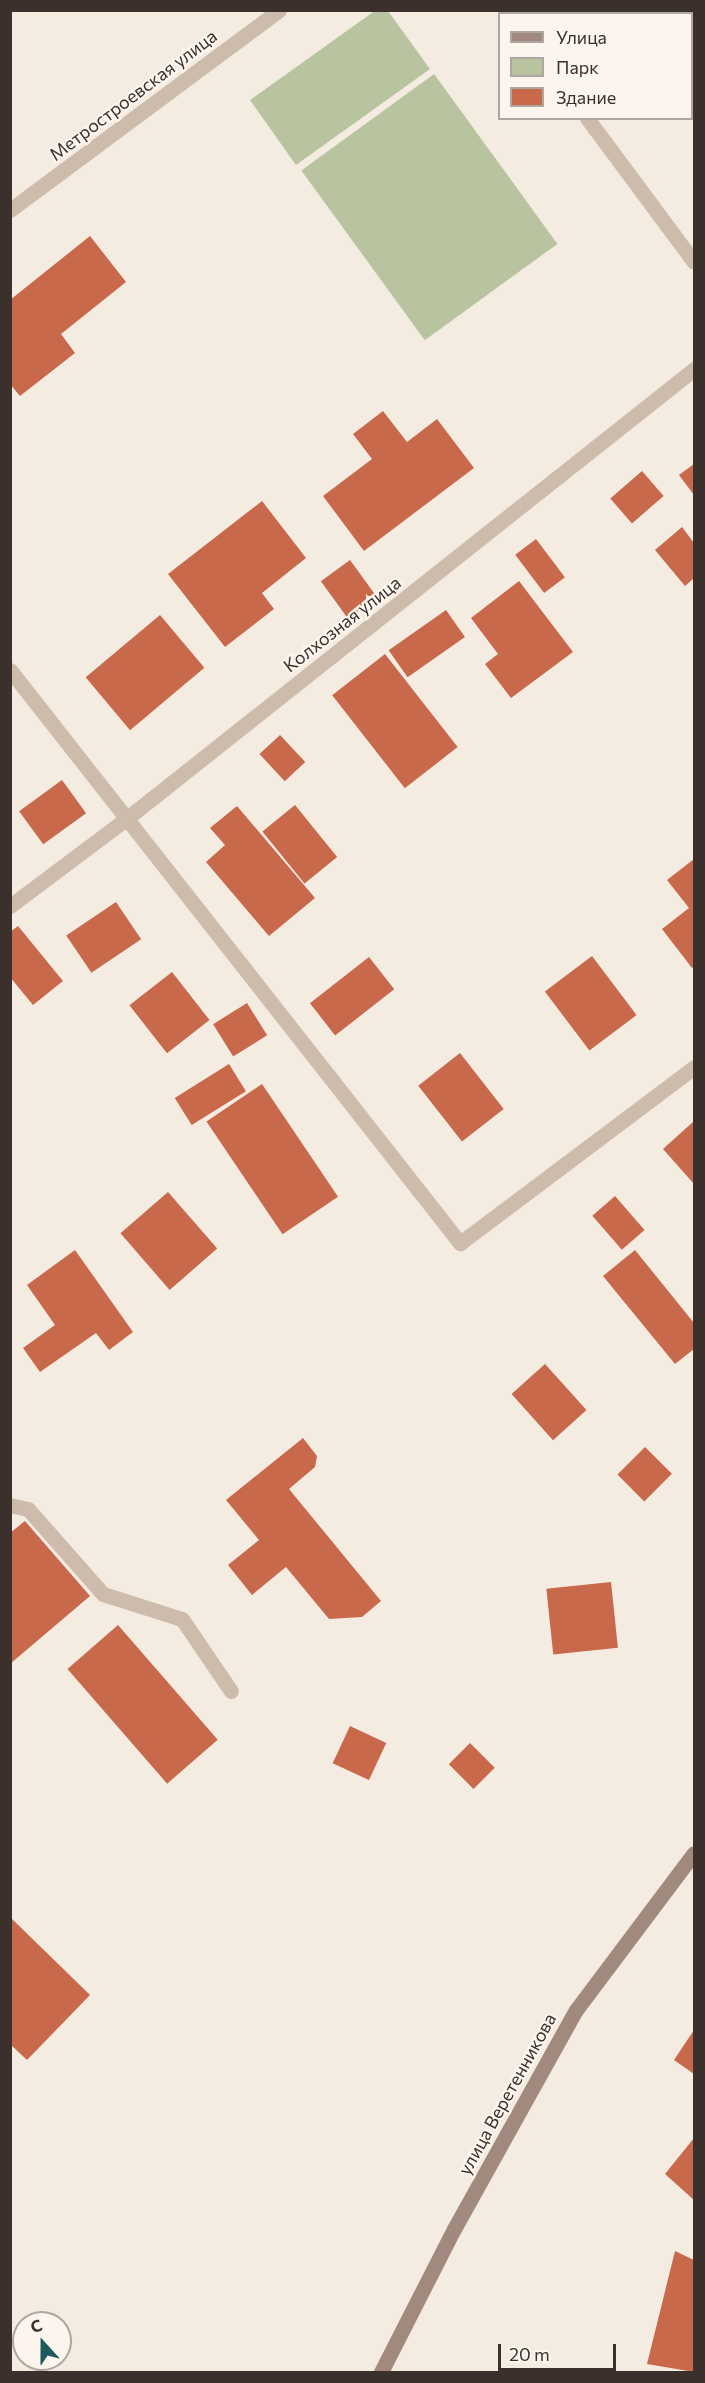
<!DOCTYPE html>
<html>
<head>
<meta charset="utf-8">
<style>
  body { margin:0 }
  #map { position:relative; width:705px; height:2383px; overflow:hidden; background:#f4ebe1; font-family:Commissioner,sans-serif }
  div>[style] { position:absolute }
  .green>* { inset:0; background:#b8c4a0; transform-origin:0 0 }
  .building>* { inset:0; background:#c8694b; transform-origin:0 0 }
  .street>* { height:15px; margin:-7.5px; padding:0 7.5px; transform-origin:7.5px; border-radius:7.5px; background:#cdbbac }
  .secondary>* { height:15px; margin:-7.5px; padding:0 7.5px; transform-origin:7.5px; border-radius:7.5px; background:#a18a7d }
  span { translate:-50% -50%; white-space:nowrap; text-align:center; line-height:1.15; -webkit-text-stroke:4.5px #fbf5ee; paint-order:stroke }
  .street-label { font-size:18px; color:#3b302b }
  .frame { position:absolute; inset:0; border:12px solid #3b302b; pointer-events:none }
  .legend { position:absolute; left:498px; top:12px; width:195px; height:108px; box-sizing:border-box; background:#fbf5ee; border:2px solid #aea6a0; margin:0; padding:8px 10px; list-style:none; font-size:18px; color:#3b302b }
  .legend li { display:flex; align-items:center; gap:12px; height:30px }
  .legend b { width:30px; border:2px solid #aea6a0 }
  .north { position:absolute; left:12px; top:2311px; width:60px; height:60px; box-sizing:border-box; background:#fbf5ee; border:2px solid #aea6a0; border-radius:50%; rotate:339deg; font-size:16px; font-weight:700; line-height:24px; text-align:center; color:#3b302b }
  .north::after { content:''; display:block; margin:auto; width:21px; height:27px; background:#1f5a5e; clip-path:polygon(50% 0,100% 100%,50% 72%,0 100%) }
  .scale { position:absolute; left:498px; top:2344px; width:118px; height:27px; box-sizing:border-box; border:3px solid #3b302b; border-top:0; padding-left:8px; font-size:18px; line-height:21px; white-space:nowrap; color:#3b302b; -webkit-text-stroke:4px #fbf5ee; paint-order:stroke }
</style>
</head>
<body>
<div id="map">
  <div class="green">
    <i style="clip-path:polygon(376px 10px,388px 11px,430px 69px,296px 165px,250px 100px)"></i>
    <i style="left:434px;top:74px;width:210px;height:164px;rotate:54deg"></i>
  </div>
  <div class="building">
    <i style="clip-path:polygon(692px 43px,694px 47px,692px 75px)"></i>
    <i style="clip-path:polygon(90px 236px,126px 282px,61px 334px,75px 353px,20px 396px,10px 384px,10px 300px)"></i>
    <i style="clip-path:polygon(383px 411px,407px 442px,437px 419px,474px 468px,364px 551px,323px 496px,372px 459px,353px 434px)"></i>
    <i style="clip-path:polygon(694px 464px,694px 495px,679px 475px)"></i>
    <i style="left:642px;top:471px;width:33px;height:42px;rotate:49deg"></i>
    <i style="clip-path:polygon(262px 501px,306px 558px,262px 593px,274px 609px,225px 647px,168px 574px)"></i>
    <i style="clip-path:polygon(682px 527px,694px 543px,694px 578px,685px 586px,655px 550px)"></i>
    <i style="left:536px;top:539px;width:48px;height:26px;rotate:53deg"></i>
    <i style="left:350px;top:560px;width:46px;height:36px;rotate:54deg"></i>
    <i style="clip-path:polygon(519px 581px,573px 652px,511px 698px,485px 664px,498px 654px,471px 618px)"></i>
    <i style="left:446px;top:610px;width:33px;height:70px;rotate:55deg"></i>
    <i style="left:160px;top:615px;width:69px;height:97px;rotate:50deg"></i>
    <i style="left:385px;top:654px;width:118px;height:67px;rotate:52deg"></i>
    <i style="left:280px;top:735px;width:37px;height:28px;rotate:47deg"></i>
    <i style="left:62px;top:780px;width:41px;height:53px;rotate:54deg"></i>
    <i style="left:295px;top:805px;width:67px;height:42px;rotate:51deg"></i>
    <i style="clip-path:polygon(237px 806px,315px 898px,269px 936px,206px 862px,225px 845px,210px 828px)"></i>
    <i style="clip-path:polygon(694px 859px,694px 966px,692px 968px,662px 929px,689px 908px,667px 880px)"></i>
    <i style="left:116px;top:902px;width:45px;height:60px;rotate:56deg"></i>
    <i style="clip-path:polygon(18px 926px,63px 981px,33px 1005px,10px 977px,10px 932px)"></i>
    <i style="left:592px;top:956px;width:74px;height:59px;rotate:53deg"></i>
    <i style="left:369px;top:957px;width:41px;height:75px;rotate:52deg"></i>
    <i style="left:172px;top:972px;width:61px;height:54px;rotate:52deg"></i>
    <i style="left:247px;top:1003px;width:38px;height:40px;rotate:58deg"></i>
    <i style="left:460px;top:1053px;width:71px;height:53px;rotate:52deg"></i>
    <i style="left:229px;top:1064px;width:32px;height:64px;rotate:58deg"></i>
    <i style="left:262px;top:1084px;width:136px;height:67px;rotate:56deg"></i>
    <i style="clip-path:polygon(694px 1121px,694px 1184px,663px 1149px)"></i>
    <i style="left:168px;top:1192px;width:75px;height:63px;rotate:49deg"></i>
    <i style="left:615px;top:1196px;width:45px;height:30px;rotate:49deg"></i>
    <i style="clip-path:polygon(75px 1250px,133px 1332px,109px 1350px,96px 1333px,40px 1372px,23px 1348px,55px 1325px,27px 1285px)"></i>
    <i style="clip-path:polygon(635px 1250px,694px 1323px,694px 1349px,675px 1364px,603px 1276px)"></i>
    <i style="left:545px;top:1364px;width:62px;height:45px;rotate:48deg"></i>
    <i style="clip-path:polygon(303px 1438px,317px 1456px,315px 1467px,289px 1489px,381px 1601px,362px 1617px,329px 1619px,286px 1567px,252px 1595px,228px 1565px,259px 1540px,226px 1500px)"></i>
    <i style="left:645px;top:1447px;width:38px;height:39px;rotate:45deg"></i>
    <i style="clip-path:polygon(25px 1521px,90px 1596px,10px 1664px,10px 1533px)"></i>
    <i style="left:611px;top:1582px;width:66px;height:65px;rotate:84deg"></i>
    <i style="left:118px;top:1625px;width:152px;height:67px;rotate:49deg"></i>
    <i style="left:350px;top:1726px;width:40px;height:41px;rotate:25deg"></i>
    <i style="left:470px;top:1743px;width:35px;height:30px;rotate:45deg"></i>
    <i style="clip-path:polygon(10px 1917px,90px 1995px,27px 2060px,10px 2044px)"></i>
    <i style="clip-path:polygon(694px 2030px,694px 2074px,674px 2060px)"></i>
    <i style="clip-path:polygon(694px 2138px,694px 2200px,665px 2174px)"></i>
    <i style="clip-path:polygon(675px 2251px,694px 2260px,694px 2372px,647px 2364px)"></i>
  </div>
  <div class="street">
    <i style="left:506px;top:10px;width:4px;rotate:63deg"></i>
    <i style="left:587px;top:118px;width:179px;rotate:53.4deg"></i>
    <i style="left:10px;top:210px;width:335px;rotate:-36.6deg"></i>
    <i style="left:10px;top:670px;width:729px;rotate:51.86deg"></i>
    <i style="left:460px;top:1243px;width:293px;rotate:-36.9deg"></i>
    <i style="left:10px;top:906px;width:145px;rotate:-36.9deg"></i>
    <i style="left:126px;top:819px;width:725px;rotate:-38.39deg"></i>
    <i style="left:10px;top:1505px;width:18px;rotate:13deg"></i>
    <i style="left:28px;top:1509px;width:113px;rotate:48.6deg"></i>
    <i style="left:103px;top:1594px;width:83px;rotate:17.6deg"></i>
    <i style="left:182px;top:1619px;width:87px;rotate:55.8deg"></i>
  </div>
  <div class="secondary">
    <i style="left:381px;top:2372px;width:161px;rotate:-63deg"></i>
    <i style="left:454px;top:2229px;width:251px;rotate:-60.9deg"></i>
    <i style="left:576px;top:2010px;width:196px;rotate:-53.1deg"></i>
  </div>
  <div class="street-label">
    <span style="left:133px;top:95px;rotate:-37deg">Метростроевская улица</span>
    <span style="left:342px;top:624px;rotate:-38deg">Колхозная улица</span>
    <span style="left:507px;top:2094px;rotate:-61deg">улица Веретенникова</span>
  </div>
  <div class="frame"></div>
  <ul class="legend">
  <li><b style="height:8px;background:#a18a7d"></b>Улица</li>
  <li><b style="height:16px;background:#b8c4a0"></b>Парк</li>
  <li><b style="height:16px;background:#c8694b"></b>Здание</li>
  </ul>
  <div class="north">С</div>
  <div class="scale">20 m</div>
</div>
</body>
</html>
